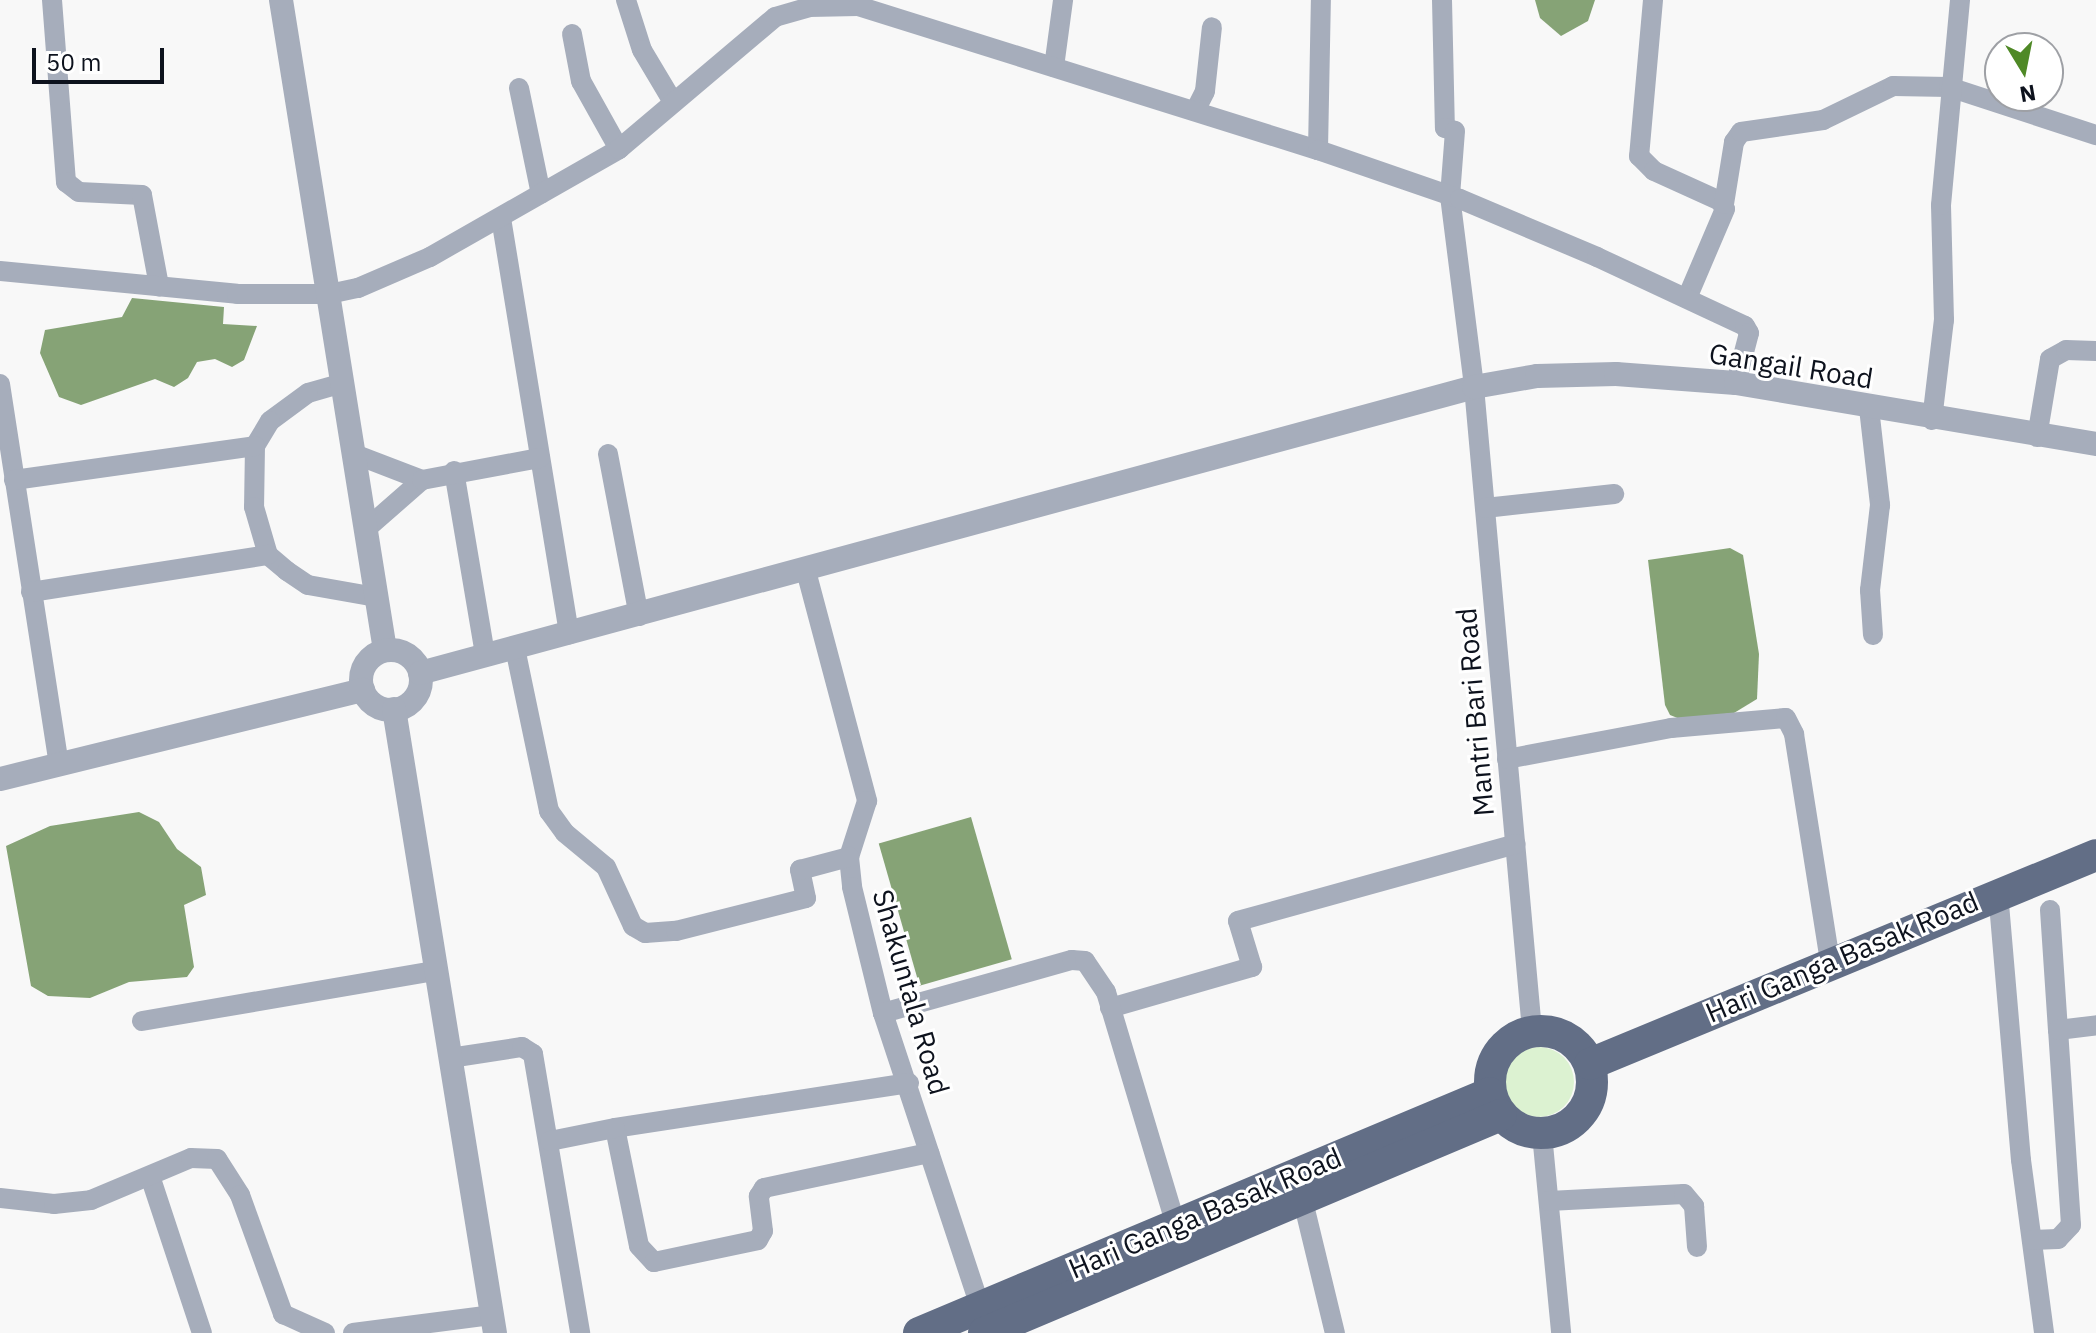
<!DOCTYPE html>
<html>
<head>
<meta charset="utf-8">
<style>
  body { margin:0 }
  #map { position:relative; width:2096px; height:1333px; overflow:hidden; background:#f8f8f8; font-family:"IBM Plex Sans",sans-serif }
  div>[style] { position:absolute }
  .green>* { inset:0; background:#dcf2d1 }
  .round { border-radius:50% }
  .water>* { inset:0; background:#86a376; transform-origin:0 0 }
  .minor>* { height:20px; margin:-10px; padding:0 10px; transform-origin:10px; border-radius:10px; background:#a6adbb }
  .tertiary>* { height:24px; margin:-12px; padding:0 12px; transform-origin:12px; border-radius:12px; background:#a6adbb }
  .tertiary>.ring { margin:-12px; padding:0; box-sizing:content-box; background:none; border:24px solid #a6adbb; border-radius:50% }
  .primary>* { height:32px; margin:-16px; padding:0 16px; transform-origin:16px; border-radius:16px; background:#626e86 }
  .primary>.ring { margin:-16px; padding:0; box-sizing:content-box; background:none; border:32px solid #626e86; border-radius:50% }
  span { translate:-50% -50%; white-space:nowrap; text-align:center; line-height:1.15; -webkit-text-stroke:6px #fff; paint-order:stroke }
  .street-label { font-size:28px; color:#0d121d }
  .north { position:absolute; left:1984px; top:32px; width:80px; height:80px; box-sizing:border-box; background:#fff; border:2px solid #9ea0a5; border-radius:50%; rotate:170deg; font-size:22px; font-weight:700; line-height:32px; text-align:center; color:#0d121d }
  .north::after { content:''; display:block; margin:auto; width:28px; height:36px; background:#4f8926; clip-path:polygon(50% 0,100% 100%,50% 72%,0 100%) }
  .scale { position:absolute; left:32px; top:48px; width:132px; height:36px; box-sizing:border-box; border:4px solid #0d121d; border-top:0; padding-left:10px; font-size:24px; line-height:28px; white-space:nowrap; color:#0d121d; -webkit-text-stroke:6px #fff; paint-order:stroke }
</style>
</head>
<body>
<div id="map">
  <div class="green">
    <i class="round" style="left:1504px;top:1047px;width:70px;height:70px"></i>
  </div>
  <div class="water">
    <i style="clip-path:polygon(1535px 0,1595px 0,1588px 21px,1561px 36px,1540px 18px)"></i>
    <i style="clip-path:polygon(132px 298px,224px 307px,223px 324px,257px 326px,244px 360px,232px 367px,215px 359px,197px 362px,188px 378px,174px 387px,155px 379px,81px 405px,59px 397px,40px 353px,45px 330px,122px 317px)"></i>
    <i style="clip-path:polygon(1730px 548px,1743px 555px,1759px 654px,1757px 699px,1734px 713px,1680px 719px,1670px 715px,1665px 705px,1648px 560px)"></i>
    <i style="clip-path:polygon(139px 812px,159px 822px,177px 849px,201px 867px,206px 895px,184px 905px,194px 967px,187px 977px,129px 982px,90px 998px,48px 996px,31px 986px,6px 846px,50px 826px)"></i>
    <i style="left:971px;top:817px;width:148px;height:96px;rotate:74deg"></i>
  </div>
  <div class="minor">
    <i style="left:52px;top:0;width:183px;rotate:85.6deg"></i>
    <i style="left:66px;top:182px;width:16px;rotate:38deg"></i>
    <i style="left:79px;top:192px;width:63px;rotate:2.7deg"></i>
    <i style="left:142px;top:195px;width:93px;rotate:79.4deg"></i>
    <i style="left:626px;top:0;width:52px;rotate:72.3deg"></i>
    <i style="left:642px;top:50px;width:61px;rotate:59.2deg"></i>
    <i style="left:1442px;top:0;width:128px;rotate:88.7deg"></i>
    <i style="left:1445px;top:128px;width:10px;rotate:17deg"></i>
    <i style="left:1455px;top:131px;width:65px;rotate:94.4deg"></i>
    <i style="left:1450px;top:196px;width:193px;rotate:82.8deg"></i>
    <i style="left:1474px;top:387px;width:647px;rotate:84.85deg"></i>
    <i style="left:1653px;top:0;width:157px;rotate:95.1deg"></i>
    <i style="left:1639px;top:156px;width:21px;rotate:45deg"></i>
    <i style="left:1654px;top:171px;width:72px;rotate:24.4deg"></i>
    <i style="left:1720px;top:201px;width:9px;rotate:58deg"></i>
    <i style="left:1725px;top:209px;width:97px;rotate:113.1deg"></i>
    <i style="left:572px;top:34px;width:48px;rotate:79.2deg"></i>
    <i style="left:581px;top:81px;width:78px;rotate:60.8deg"></i>
    <i style="left:1054px;top:67px;width:68px;rotate:-82.3deg"></i>
    <i style="left:519px;top:88px;width:108px;rotate:78.3deg"></i>
    <i style="left:1195px;top:111px;width:22px;rotate:-63deg"></i>
    <i style="left:1205px;top:91px;width:64px;rotate:-83.8deg"></i>
    <i style="left:1318px;top:150px;width:150px;rotate:-88.9deg"></i>
    <i style="left:1724px;top:204px;width:63px;rotate:-80.8deg"></i>
    <i style="left:1734px;top:142px;width:12px;rotate:-55deg"></i>
    <i style="left:1741px;top:132px;width:83px;rotate:-8.3deg"></i>
    <i style="left:1823px;top:120px;width:78px;rotate:-25.9deg"></i>
    <i style="left:1893px;top:86px;width:56px;rotate:1deg"></i>
    <i style="left:1949px;top:87px;width:155px;rotate:18.1deg"></i>
    <i style="left:501px;top:218px;width:422px;rotate:80.7deg"></i>
    <i style="left:0;top:271px;width:238px;rotate:5.5deg"></i>
    <i style="left:237px;top:294px;width:92px"></i>
    <i style="left:329px;top:294px;width:30px;rotate:-12deg"></i>
    <i style="left:358px;top:288px;width:78px;rotate:-23.3deg"></i>
    <i style="left:430px;top:257px;width:218px;rotate:-29.7deg"></i>
    <i style="left:619px;top:149px;width:204px;rotate:-40.2deg"></i>
    <i style="left:775px;top:17px;width:35px;rotate:-16deg"></i>
    <i style="left:809px;top:7px;width:49px;rotate:-1.2deg"></i>
    <i style="left:858px;top:6px;width:482px;rotate:17.4deg"></i>
    <i style="left:1318px;top:150px;width:150px;rotate:19deg"></i>
    <i style="left:1460px;top:199px;width:149px;rotate:22.9deg"></i>
    <i style="left:1597px;top:257px;width:163px;rotate:25deg"></i>
    <i style="left:1745px;top:326px;width:8px;rotate:60deg"></i>
    <i style="left:1749px;top:333px;width:52px;rotate:104.6deg"></i>
    <i style="left:343px;top:383px;width:36px;rotate:164deg"></i>
    <i style="left:308px;top:393px;width:47px;rotate:143.6deg"></i>
    <i style="left:270px;top:421px;width:29px;rotate:121deg"></i>
    <i style="left:255px;top:446px;width:61px;rotate:90.9deg"></i>
    <i style="left:254px;top:507px;width:50px;rotate:73.7deg"></i>
    <i style="left:268px;top:555px;width:25px;rotate:40deg"></i>
    <i style="left:287px;top:571px;width:25px;rotate:34deg"></i>
    <i style="left:308px;top:585px;width:69px;rotate:10deg"></i>
    <i style="left:0;top:384px;width:385px;rotate:81.2deg"></i>
    <i style="left:1869px;top:408px;width:98px;rotate:83.5deg"></i>
    <i style="left:1880px;top:505px;width:86px;rotate:96.7deg"></i>
    <i style="left:1870px;top:590px;width:45px;rotate:86.2deg"></i>
    <i style="left:1932px;top:420px;width:101px;rotate:-83.2deg"></i>
    <i style="left:1944px;top:320px;width:115px;rotate:-91.5deg"></i>
    <i style="left:1941px;top:205px;width:206px;rotate:-84.7deg"></i>
    <i style="left:2037px;top:437px;width:79px;rotate:-80.5deg"></i>
    <i style="left:2050px;top:359px;width:18px;rotate:-29deg"></i>
    <i style="left:2066px;top:350px;width:30px;rotate:2deg"></i>
    <i style="left:608px;top:454px;width:165px;rotate:79.2deg"></i>
    <i style="left:357px;top:455px;width:70px;rotate:21deg"></i>
    <i style="left:454px;top:471px;width:187px;rotate:80.4deg"></i>
    <i style="left:14px;top:480px;width:243px;rotate:-8deg"></i>
    <i style="left:1485px;top:508px;width:130px;rotate:-6.2deg"></i>
    <i style="left:366px;top:529px;width:74px;rotate:-41.2deg"></i>
    <i style="left:422px;top:480px;width:120px;rotate:-10.6deg"></i>
    <i style="left:806px;top:571px;width:238px;rotate:75.1deg"></i>
    <i style="left:867px;top:801px;width:59px;rotate:107.8deg"></i>
    <i style="left:849px;top:857px;width:30px;rotate:84deg"></i>
    <i style="left:852px;top:887px;width:130px;rotate:76.2deg"></i>
    <i style="left:883px;top:1013px;width:318px;rotate:71.7deg"></i>
    <i style="left:31px;top:592px;width:240px;rotate:-8.9deg"></i>
    <i style="left:515px;top:648px;width:167px;rotate:78.2deg"></i>
    <i style="left:549px;top:811px;width:27px;rotate:54deg"></i>
    <i style="left:565px;top:833px;width:53px;rotate:39.7deg"></i>
    <i style="left:606px;top:867px;width:65px;rotate:65.4deg"></i>
    <i style="left:633px;top:926px;width:14px;rotate:30deg"></i>
    <i style="left:645px;top:933px;width:31px;rotate:-4deg"></i>
    <i style="left:676px;top:931px;width:134px;rotate:-14.2deg"></i>
    <i style="left:806px;top:898px;width:29px;rotate:-102deg"></i>
    <i style="left:800px;top:870px;width:51px;rotate:-14.9deg"></i>
    <i style="left:1507px;top:759px;width:167px;rotate:-10.7deg"></i>
    <i style="left:1671px;top:728px;width:115px;rotate:-5deg"></i>
    <i style="left:1786px;top:718px;width:18px;rotate:63deg"></i>
    <i style="left:1794px;top:734px;width:230px;rotate:81deg"></i>
    <i style="left:1998px;top:892px;width:269px;rotate:85.1deg"></i>
    <i style="left:2021px;top:1160px;width:175px;rotate:82.4deg"></i>
    <i style="left:2050px;top:910px;width:120px;rotate:86.2deg"></i>
    <i style="left:1110px;top:1008px;width:148px;rotate:-16.1deg"></i>
    <i style="left:1252px;top:967px;width:48px;rotate:-106.9deg"></i>
    <i style="left:1238px;top:921px;width:288px;rotate:-15.5deg"></i>
    <i style="left:883px;top:1013px;width:196px;rotate:-15.7deg"></i>
    <i style="left:1072px;top:960px;width:13px;rotate:4deg"></i>
    <i style="left:1085px;top:961px;width:37px;rotate:56deg"></i>
    <i style="left:1106px;top:992px;width:243px;rotate:73.3deg"></i>
    <i style="left:142px;top:1021px;width:297px;rotate:-9.7deg"></i>
    <i style="left:450px;top:1058px;width:73px;rotate:-8.7deg"></i>
    <i style="left:522px;top:1047px;width:13px;rotate:32deg"></i>
    <i style="left:533px;top:1054px;width:283px;rotate:80.4deg"></i>
    <i style="left:909px;top:1083px;width:297px;rotate:171.3deg"></i>
    <i style="left:615px;top:1128px;width:120px;rotate:78.5deg"></i>
    <i style="left:639px;top:1246px;width:22px;rotate:47deg"></i>
    <i style="left:654px;top:1262px;width:106px;rotate:-11.9deg"></i>
    <i style="left:758px;top:1240px;width:10px;rotate:-61deg"></i>
    <i style="left:763px;top:1231px;width:35px;rotate:-97deg"></i>
    <i style="left:759px;top:1196px;width:9px;rotate:-58deg"></i>
    <i style="left:764px;top:1188px;width:169px;rotate:-12deg"></i>
    <i style="left:1542px;top:1134px;width:200px;rotate:84.5deg"></i>
    <i style="left:550px;top:1141px;width:66px;rotate:-11.3deg"></i>
    <i style="left:150px;top:1176px;width:165px;rotate:71.7deg"></i>
    <i style="left:1302px;top:1197px;width:140px;rotate:76.4deg"></i>
    <i style="left:0;top:1198px;width:54px;rotate:6.3deg"></i>
    <i style="left:54px;top:1204px;width:37px;rotate:-6deg"></i>
    <i style="left:91px;top:1200px;width:108px;rotate:-22.8deg"></i>
    <i style="left:191px;top:1158px;width:26px;rotate:2deg"></i>
    <i style="left:217px;top:1159px;width:43px;rotate:57.4deg"></i>
    <i style="left:240px;top:1195px;width:127px;rotate:70.1deg"></i>
    <i style="left:283px;top:1314px;width:46px;rotate:24.3deg"></i>
    <i style="left:1549px;top:1201px;width:135px;rotate:-3deg"></i>
    <i style="left:1684px;top:1194px;width:16px;rotate:50deg"></i>
    <i style="left:1694px;top:1206px;width:41px;rotate:85.8deg"></i>
    <i style="left:2032px;top:1240px;width:26px;rotate:-2deg"></i>
    <i style="left:2058px;top:1239px;width:19px;rotate:-47deg"></i>
    <i style="left:2071px;top:1225px;width:195px;rotate:-93.8deg"></i>
    <i style="left:2058px;top:1030px;width:38px;rotate:-7deg"></i>
    <i style="left:353px;top:1333px;width:139px;rotate:-7.4deg"></i>
  </div>
  <div class="tertiary">
    <i style="left:281px;top:0;width:658px;rotate:80.91deg"></i>
    <i class="ring" style="left:361px;top:650px;width:36px;height:36px"></i>
    <i style="left:420px;top:673px;width:1092px;rotate:-15.18deg"></i>
    <i style="left:1474px;top:387px;width:64px;rotate:-9.9deg"></i>
    <i style="left:1537px;top:376px;width:79px;rotate:-1.5deg"></i>
    <i style="left:1616px;top:374px;width:120px;rotate:4.3deg"></i>
    <i style="left:1736px;top:383px;width:365px;rotate:9.6deg"></i>
    <i style="left:394px;top:709px;width:632px;rotate:80.81deg"></i>
    <i style="left:0;top:779px;width:374px;rotate:-13.8deg"></i>
  </div>
  <div class="primary">
    <i class="ring" style="left:1490px;top:1031px;width:70px;height:70px"></i>
    <i style="left:1590px;top:1064px;width:547px;rotate:-22.44deg"></i>
    <i style="left:919px;top:1333px;width:619px;rotate:-22.8deg"></i>
    <i style="left:984px;top:1333px;width:561px;rotate:-22.86deg"></i>
  </div>
  <div class="street-label">
    <span style="left:1791px;top:366px;rotate:9deg">Gangail Road</span>
    <span style="left:1475px;top:712px;rotate:-95deg">Mantri Bari Road</span>
    <span style="left:1842px;top:957px;rotate:-23deg">Hari Ganga Basak Road</span>
    <span style="left:911px;top:992px;rotate:74deg">Shakuntala Road</span>
    <span style="left:1205px;top:1213px;rotate:-23deg">Hari Ganga Basak Road</span>
  </div>
  <div class="north">N</div>
  <div class="scale">50 m</div>
</div>
</body>
</html>
